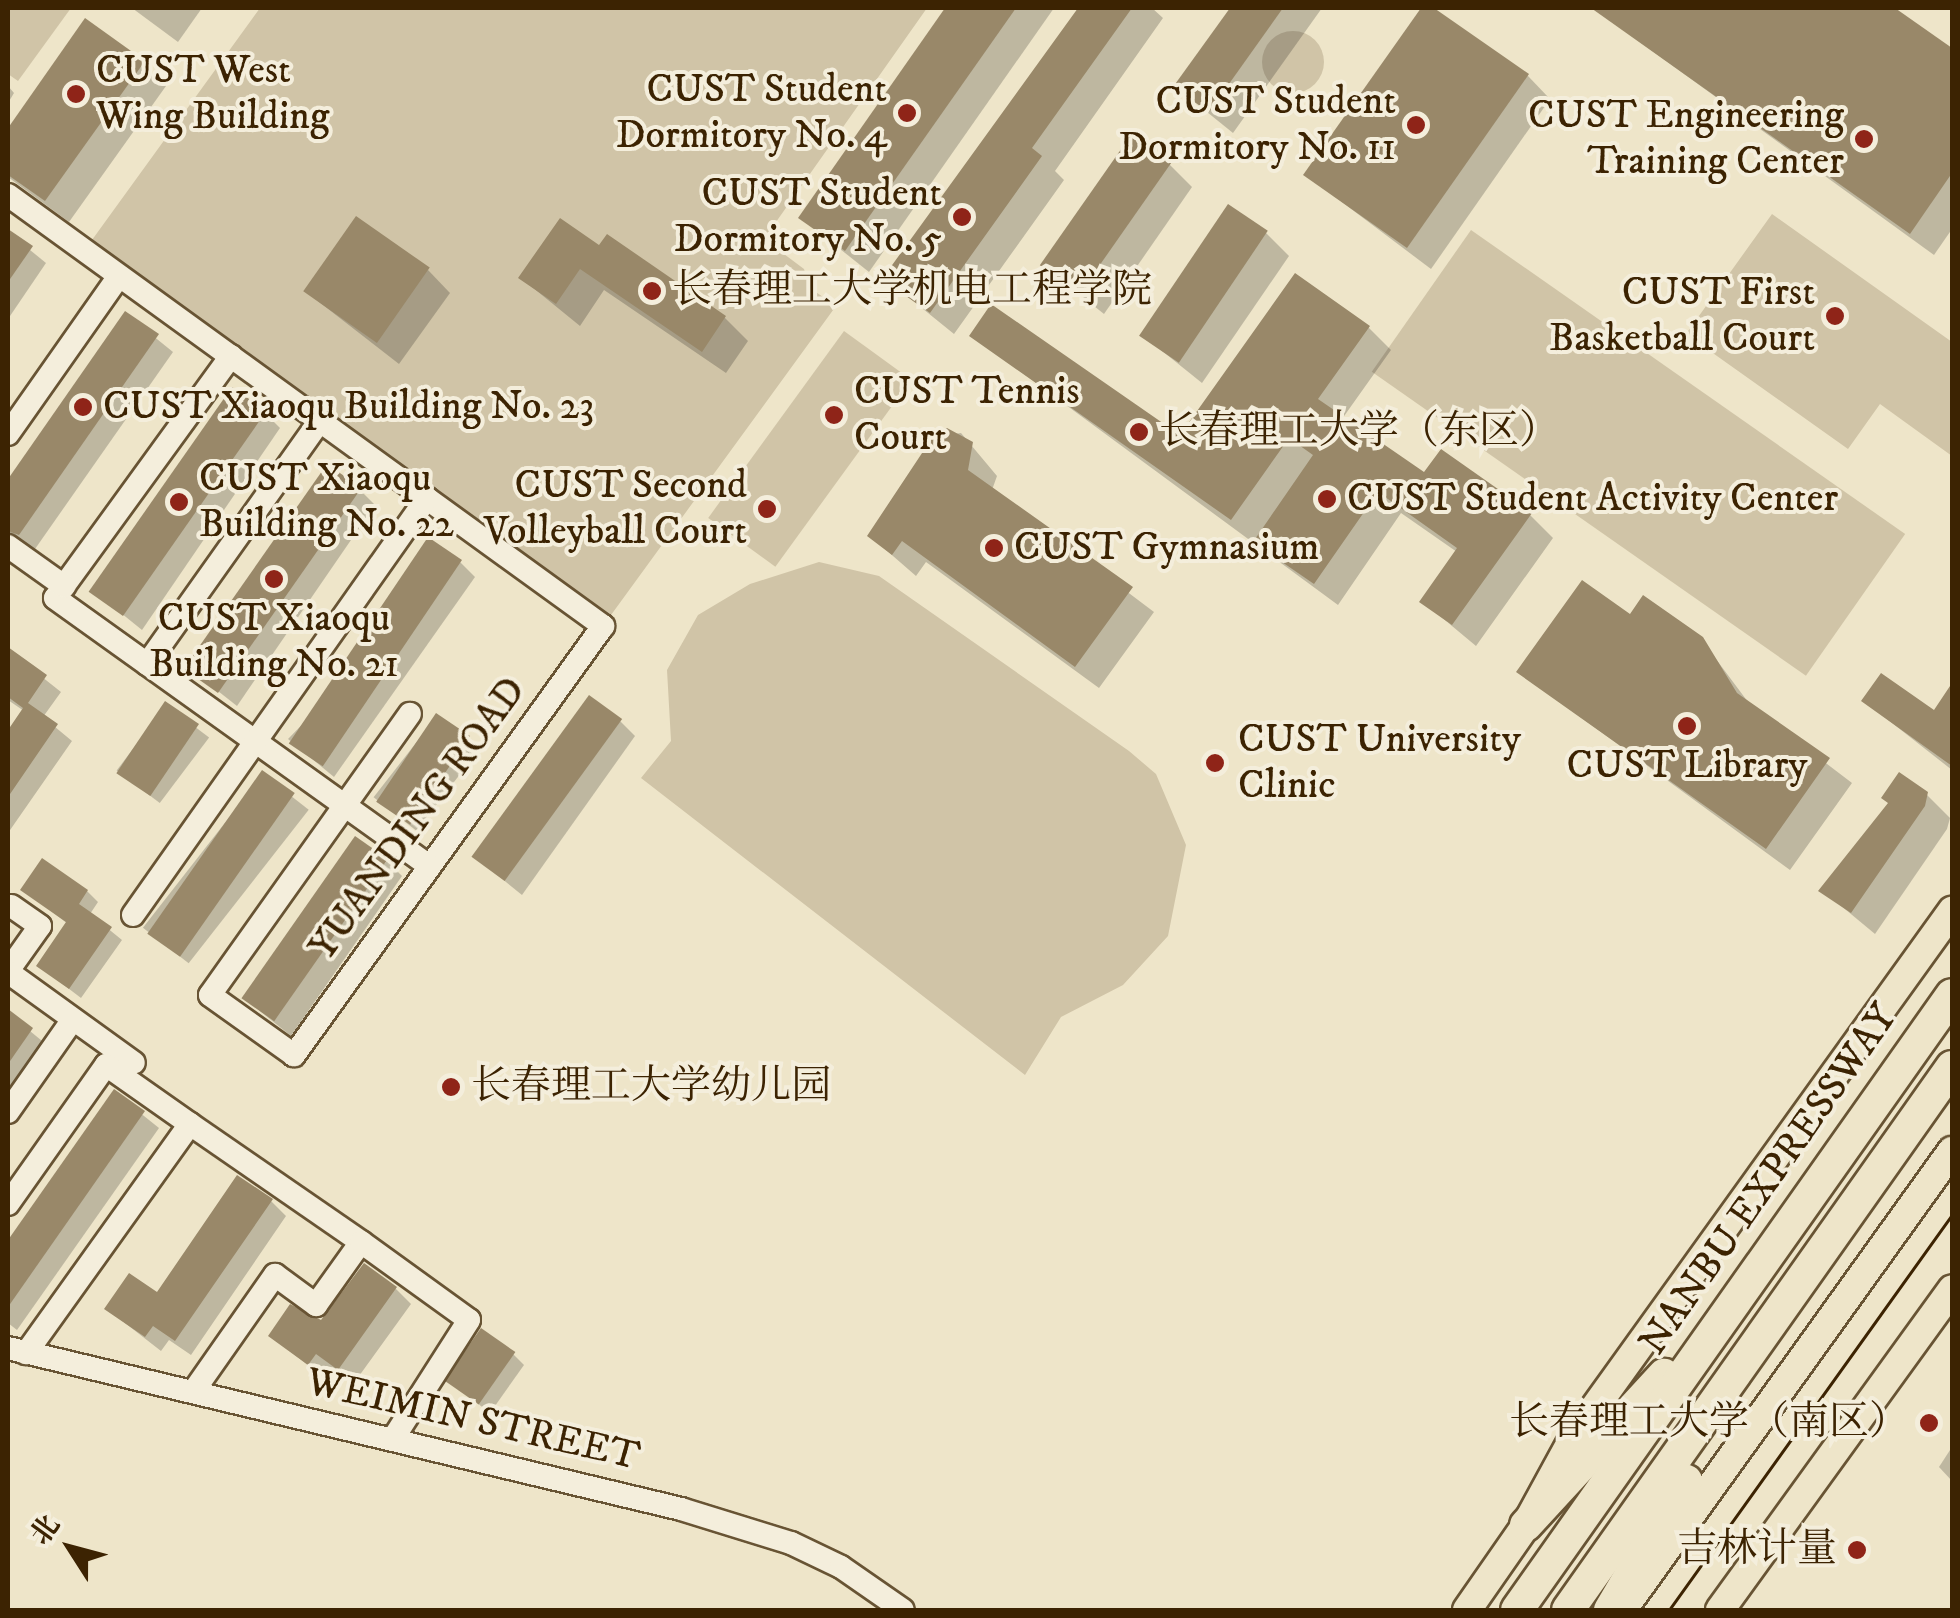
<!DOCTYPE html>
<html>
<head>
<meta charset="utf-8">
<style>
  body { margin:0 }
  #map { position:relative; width:1960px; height:1618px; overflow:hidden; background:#eee5c9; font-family:"IM FELL DW Pica","Noto Serif SC",serif }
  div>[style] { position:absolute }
  .green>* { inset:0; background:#d0c4a7; transform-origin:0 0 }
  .round { border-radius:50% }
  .shadow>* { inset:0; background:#0003; transform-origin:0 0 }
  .building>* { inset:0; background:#998869; transform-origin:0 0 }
  .roads { filter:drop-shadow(2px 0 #685434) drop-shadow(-2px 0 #685434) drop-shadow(0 2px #685434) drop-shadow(0 -2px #685434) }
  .minor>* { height:22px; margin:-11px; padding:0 11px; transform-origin:11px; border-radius:11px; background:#f4eedc }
  .major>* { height:28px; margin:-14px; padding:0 14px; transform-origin:14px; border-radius:14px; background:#eee5c9 }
  .highway>* { height:32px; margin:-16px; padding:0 16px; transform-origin:16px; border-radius:16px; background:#eee5c9 }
  .tram>* { height:2.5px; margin:-1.25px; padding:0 1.25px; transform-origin:1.25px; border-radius:1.25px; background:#3c2302 }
  .dots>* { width:28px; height:28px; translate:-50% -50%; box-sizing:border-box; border:5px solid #f4eedc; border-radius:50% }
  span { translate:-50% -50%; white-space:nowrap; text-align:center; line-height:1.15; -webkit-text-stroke:8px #f4eedc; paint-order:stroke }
  .poi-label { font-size:40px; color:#3c2302 }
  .left { translate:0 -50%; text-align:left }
  .right { translate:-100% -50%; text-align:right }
  .street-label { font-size:40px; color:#3c2302 }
  .frame { position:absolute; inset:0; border:10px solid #3c2302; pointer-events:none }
  .north { position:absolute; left:20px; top:1498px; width:100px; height:100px; -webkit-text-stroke:8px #f4eedc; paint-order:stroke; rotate:306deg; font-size:28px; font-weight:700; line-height:40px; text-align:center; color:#3c2302 }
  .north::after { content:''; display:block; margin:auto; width:35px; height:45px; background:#3c2302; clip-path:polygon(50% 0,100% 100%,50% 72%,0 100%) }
</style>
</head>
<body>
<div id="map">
  <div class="green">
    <i style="clip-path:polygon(8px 8px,71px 8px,18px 81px,8px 74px)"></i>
    <i style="clip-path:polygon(260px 8px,927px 8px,764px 239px,804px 269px,810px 288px,836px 306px,603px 626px,84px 251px)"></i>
    <i class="round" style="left:1262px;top:31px;width:62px;height:62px"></i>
    <i style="clip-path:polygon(1772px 214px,1952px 342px,1952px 456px,1880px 404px,1848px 449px,1686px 334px)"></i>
    <i style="left:1471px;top:230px;width:530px;height:173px;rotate:35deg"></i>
    <i style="left:844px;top:331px;width:83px;height:231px;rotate:36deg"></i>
    <i style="clip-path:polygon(819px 562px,879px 576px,1129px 751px,1156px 774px,1186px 845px,1168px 936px,1123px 985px,1061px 1017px,1025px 1075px,641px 778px,671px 741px,667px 670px,698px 615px,750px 584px)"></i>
  </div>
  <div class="shadow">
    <i style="clip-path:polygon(132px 8px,202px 8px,178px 42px)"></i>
    <i style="clip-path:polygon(948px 8px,1054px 8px,869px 272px,801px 218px)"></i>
    <i style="clip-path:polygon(1081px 8px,1152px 8px,1163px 18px,1055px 171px,1064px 180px,954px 334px,886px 279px)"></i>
    <i style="clip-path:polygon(1233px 8px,1322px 8px,1233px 133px,1176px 87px)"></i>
    <i style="clip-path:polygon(1424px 8px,1528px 76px,1550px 99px,1431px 269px,1306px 175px)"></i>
    <i style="clip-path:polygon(1593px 8px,1890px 8px,1952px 51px,1952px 229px,1934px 255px)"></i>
    <i style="clip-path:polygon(86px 22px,166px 86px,69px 222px,8px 177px,8px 132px)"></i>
    <i style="clip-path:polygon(8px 86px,14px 93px,8px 103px)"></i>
    <i style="clip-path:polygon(1169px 164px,1192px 187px,1104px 314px,1044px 266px)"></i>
    <i style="clip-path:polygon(8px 232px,46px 263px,8px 319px)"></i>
    <i style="clip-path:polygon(1266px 233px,1289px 256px,1202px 383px,1141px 334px)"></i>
    <i style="clip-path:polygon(600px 248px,725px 318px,748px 341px,726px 373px,604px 290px,580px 326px,521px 278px)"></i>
    <i style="clip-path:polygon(428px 270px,450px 293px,399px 364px,305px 291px)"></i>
    <i style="clip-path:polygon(126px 314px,173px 352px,35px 549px,8px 533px,8px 484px)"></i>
    <i style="clip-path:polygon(1368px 327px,1391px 350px,1342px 419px,1425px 476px,1530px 515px,1553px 538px,1476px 646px,1422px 601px,1457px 552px,1401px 513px,1338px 605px,972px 336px,1181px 438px)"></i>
    <i style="clip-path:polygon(265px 413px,280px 428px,142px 630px,95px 592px)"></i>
    <i style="clip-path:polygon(961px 433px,997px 476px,992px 490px,1154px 612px,1099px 688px,926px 562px,916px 576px,870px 536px,935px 437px)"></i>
    <i style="clip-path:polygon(360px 490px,375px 505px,237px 706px,190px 669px)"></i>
    <i style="clip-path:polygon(460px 562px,475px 577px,334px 777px,288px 739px)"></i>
    <i style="clip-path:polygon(1630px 618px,1701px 639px,1751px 706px,1852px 783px,1790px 870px,1519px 672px)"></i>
    <i style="clip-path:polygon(8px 650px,61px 692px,43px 717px,72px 741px,8px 833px,8px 735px,24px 711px,8px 700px)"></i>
    <i style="clip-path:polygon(1952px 688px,1952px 770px,1864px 701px,1935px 713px)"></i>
    <i style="left:166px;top:705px;width:54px;height:82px;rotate:37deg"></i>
    <i style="left:437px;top:716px;width:54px;height:103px;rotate:38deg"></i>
    <i style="clip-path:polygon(620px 721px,635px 736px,522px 895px,476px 858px)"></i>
    <i style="left:263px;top:774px;width:58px;height:195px;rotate:38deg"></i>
    <i style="clip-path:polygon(1926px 794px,1950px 818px,1947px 829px,1875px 934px,1822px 890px)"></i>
    <i style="clip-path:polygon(387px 861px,402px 876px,291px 1036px,245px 999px)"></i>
    <i style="clip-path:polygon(24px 890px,87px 891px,98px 902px,90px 914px,122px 940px,81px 998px,39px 966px,68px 924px)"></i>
    <i style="clip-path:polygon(8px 1013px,47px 1045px,8px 1100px)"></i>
    <i style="clip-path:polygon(114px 1092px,159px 1128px,17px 1330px,8px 1323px,8px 1244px)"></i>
    <i style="clip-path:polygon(271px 1201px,286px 1216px,191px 1355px,169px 1340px,161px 1351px,107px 1309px,158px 1295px)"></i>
    <i style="clip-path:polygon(395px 1288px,411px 1304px,354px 1383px,332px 1367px,324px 1378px,271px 1336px,320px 1322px)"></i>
    <i style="clip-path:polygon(513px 1354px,524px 1365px,490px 1413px,450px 1382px)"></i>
    <i style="clip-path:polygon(1952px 1447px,1952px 1481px,1939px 1467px)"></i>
  </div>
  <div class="building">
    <i style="clip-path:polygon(945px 8px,1016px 8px,845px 251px,798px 218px)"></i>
    <i style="clip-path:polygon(1078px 8px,1132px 8px,1032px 148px,1042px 156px,930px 313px,882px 279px)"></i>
    <i style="clip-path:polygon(1230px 8px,1283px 8px,1209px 112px,1173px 87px)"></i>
    <i style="clip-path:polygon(1421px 8px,1434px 8px,1529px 74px,1407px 248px,1303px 175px)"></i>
    <i style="clip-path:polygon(1591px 8px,1895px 8px,1952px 48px,1952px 173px,1910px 234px)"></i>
    <i style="clip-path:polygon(85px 18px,145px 61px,45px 201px,8px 175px,8px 128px)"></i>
    <i style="left:1131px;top:135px;width:49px;height:159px;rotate:35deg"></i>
    <i style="left:1228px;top:204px;width:48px;height:159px;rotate:34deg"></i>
    <i style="left:356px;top:216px;width:90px;height:92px;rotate:35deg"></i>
    <i style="clip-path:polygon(560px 218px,599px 245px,607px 234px,726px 316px,702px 352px,580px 269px,556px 304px,518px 278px)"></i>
    <i style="clip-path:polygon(8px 229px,33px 246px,8px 282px)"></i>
    <i style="clip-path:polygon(1295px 273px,1370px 326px,1318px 399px,1424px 472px,1441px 449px,1532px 513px,1452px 625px,1419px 602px,1457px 548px,1378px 492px,1314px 584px,1253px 542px,1313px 455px,1289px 438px,1231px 520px,969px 336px,991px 304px,1180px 435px)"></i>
    <i style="clip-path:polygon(125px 311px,159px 334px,19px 535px,8px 531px,8px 479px)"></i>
    <i style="left:232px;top:387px;width:42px;height:250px;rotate:35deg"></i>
    <i style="clip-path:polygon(947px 428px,973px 442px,968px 470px,1133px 587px,1075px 667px,902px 541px,892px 555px,867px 536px,934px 435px)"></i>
    <i style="left:327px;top:464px;width:42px;height:250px;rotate:35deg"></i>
    <i style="left:428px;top:537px;width:41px;height:249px;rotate:34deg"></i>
    <i style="clip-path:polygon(1582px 580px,1630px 614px,1643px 595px,1703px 637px,1737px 693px,1830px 758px,1766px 849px,1516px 672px)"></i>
    <i style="clip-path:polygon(8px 647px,47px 675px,28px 703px,58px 724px,8px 797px,8px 730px,23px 708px,8px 697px)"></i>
    <i style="clip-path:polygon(1881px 673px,1934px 710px,1952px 683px,1952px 766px,1861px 701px)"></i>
    <i style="left:589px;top:695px;width:41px;height:200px;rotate:36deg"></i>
    <i style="left:165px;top:701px;width:41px;height:87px;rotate:34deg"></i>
    <i style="left:436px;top:713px;width:41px;height:107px;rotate:34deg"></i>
    <i style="left:262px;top:770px;width:40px;height:200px;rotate:35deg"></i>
    <i style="clip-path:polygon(1899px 772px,1928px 792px,1925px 806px,1851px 913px,1818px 891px,1888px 803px,1881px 798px)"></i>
    <i style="left:355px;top:836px;width:40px;height:198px;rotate:35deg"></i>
    <i style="clip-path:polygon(42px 858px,88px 890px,79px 904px,112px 927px,69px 989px,36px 966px,66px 922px,20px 890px)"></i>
    <i style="clip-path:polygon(8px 1009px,33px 1028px,8px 1064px)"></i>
    <i style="clip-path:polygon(114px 1089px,145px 1111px,8px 1307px,8px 1240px)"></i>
    <i style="clip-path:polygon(237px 1175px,273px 1199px,175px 1341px,153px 1326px,145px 1337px,104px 1309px,129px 1273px,157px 1292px)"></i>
    <i style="clip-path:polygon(364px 1263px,397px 1287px,338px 1370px,316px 1354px,308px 1365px,268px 1336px,290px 1304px,321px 1320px)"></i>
    <i style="left:481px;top:1328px;width:42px;height:64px;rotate:35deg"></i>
  </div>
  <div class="roads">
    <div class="minor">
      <i style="left:8px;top:195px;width:735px;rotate:35.92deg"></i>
      <i style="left:603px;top:626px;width:529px;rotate:125.76deg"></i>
      <i style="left:294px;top:1055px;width:103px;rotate:-144.5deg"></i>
      <i style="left:210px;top:995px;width:345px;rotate:-54.6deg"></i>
      <i style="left:231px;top:356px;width:299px;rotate:126deg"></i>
      <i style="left:55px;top:598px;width:461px;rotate:35.6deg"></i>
      <i style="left:8px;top:434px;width:193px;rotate:-54.9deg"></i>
      <i style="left:8px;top:546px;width:69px;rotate:35.5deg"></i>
      <i style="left:147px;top:664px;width:298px;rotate:-54.6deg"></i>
      <i style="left:133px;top:915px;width:510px;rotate:-54.81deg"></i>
      <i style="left:8px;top:971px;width:55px;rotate:-54.6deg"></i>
      <i style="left:40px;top:926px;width:35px;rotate:-145deg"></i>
      <i style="left:8px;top:972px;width:155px;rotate:35.8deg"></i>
      <i style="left:8px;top:1112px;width:113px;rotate:-55deg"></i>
      <i style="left:190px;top:1124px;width:208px;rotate:34.6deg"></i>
      <i style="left:8px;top:1204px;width:170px;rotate:-54.8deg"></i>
      <i style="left:106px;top:1065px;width:103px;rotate:35.1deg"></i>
      <i style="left:190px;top:1124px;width:282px;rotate:125.6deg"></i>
      <i style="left:8px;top:1348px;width:692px;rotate:13.45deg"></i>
      <i style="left:681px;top:1509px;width:115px;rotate:17.2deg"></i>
      <i style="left:791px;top:1543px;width:55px;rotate:25.6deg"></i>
      <i style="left:841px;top:1567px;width:75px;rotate:34.7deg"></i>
      <i style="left:193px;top:1392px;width:143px;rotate:-55deg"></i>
      <i style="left:275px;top:1275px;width:51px;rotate:36.2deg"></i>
      <i style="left:316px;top:1305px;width:77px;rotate:-54.5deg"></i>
      <i style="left:361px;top:1242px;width:133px;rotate:35.8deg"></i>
      <i style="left:469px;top:1320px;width:141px;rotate:122.6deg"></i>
    </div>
    <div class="major">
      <i style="left:1623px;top:1609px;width:564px;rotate:-54.31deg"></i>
      <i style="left:1467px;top:1610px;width:103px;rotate:-55.2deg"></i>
      <i style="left:1526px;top:1525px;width:102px;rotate:-61.4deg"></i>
      <i style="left:1575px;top:1435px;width:646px;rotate:-54.27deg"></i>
      <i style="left:1720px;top:1610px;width:396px;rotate:-54.1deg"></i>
    </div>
    <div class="highway">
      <i style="left:1526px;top:1525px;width:204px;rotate:-47.4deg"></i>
      <i style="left:1517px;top:1610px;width:753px;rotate:-54.73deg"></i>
      <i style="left:1568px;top:1610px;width:665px;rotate:-54.73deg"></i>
      <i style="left:1610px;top:1610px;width:150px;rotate:-59.5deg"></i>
    </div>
  </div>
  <div class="tram">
    <i style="left:1669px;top:1610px;width:486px;rotate:-54.4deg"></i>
  </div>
  <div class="dots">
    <i style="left:76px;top:94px;background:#8f2418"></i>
    <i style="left:907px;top:113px;background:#8f2418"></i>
    <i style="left:1416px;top:125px;background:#8f2418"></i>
    <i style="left:1864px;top:139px;background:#8f2418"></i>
    <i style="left:962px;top:217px;background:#8f2418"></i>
    <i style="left:652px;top:291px;background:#8f2418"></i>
    <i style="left:1835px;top:316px;background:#8f2418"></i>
    <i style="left:83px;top:407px;background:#8f2418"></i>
    <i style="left:834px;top:415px;background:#8f2418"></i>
    <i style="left:1139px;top:432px;background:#8f2418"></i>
    <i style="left:1327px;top:499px;background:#8f2418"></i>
    <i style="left:179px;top:502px;background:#8f2418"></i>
    <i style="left:767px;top:509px;background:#8f2418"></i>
    <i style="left:994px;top:548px;background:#8f2418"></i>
    <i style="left:274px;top:579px;background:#8f2418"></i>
    <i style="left:1687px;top:726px;background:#8f2418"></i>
    <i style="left:1215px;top:763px;background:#8f2418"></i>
    <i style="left:451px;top:1087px;background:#8f2418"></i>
    <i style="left:1929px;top:1423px;background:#8f2418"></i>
    <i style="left:1857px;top:1550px;background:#8f2418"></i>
  </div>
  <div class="poi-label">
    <span class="left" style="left:96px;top:94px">CUST West<br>Wing Building</span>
    <span class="right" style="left:887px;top:113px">CUST Student<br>Dormitory No. 4</span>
    <span class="right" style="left:1396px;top:125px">CUST Student<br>Dormitory No. 11</span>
    <span class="right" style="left:1844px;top:139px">CUST Engineering<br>Training Center</span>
    <span class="right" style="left:942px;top:217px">CUST Student<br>Dormitory No. 5</span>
    <span class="left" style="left:672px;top:291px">长春理工大学机电工程学院</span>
    <span class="right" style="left:1815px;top:316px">CUST First<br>Basketball Court</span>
    <span class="left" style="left:854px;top:415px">CUST Tennis<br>Court</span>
    <span class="left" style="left:103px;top:407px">CUST Xiaoqu Building No. 23</span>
    <span class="left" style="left:1159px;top:432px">长春理工大学（东区）</span>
    <span class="left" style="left:199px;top:502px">CUST Xiaoqu<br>Building No. 22</span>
    <span class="right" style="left:747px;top:509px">CUST Second<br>Volleyball Court</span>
    <span class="left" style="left:1347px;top:499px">CUST Student Activity Center</span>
    <span class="left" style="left:1014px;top:548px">CUST Gymnasium</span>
    <span style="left:274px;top:642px">CUST Xiaoqu<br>Building No. 21</span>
    <span class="left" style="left:1238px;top:763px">CUST University<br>Clinic</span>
    <span style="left:1687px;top:766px">CUST Library</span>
    <span class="left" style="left:471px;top:1087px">长春理工大学幼儿园</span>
    <span class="right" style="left:1909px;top:1423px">长春理工大学（南区）</span>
    <span class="right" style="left:1837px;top:1550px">吉林计量</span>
  </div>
  <div class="street-label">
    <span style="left:418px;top:819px;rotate:-54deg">YUANDING ROAD</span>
    <span style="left:1769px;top:1180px;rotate:-55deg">NANBU EXPRESSWAY</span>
    <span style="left:473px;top:1420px;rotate:13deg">WEIMIN STREET</span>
  </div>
  <div class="frame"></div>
  <div class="north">北</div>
</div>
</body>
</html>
